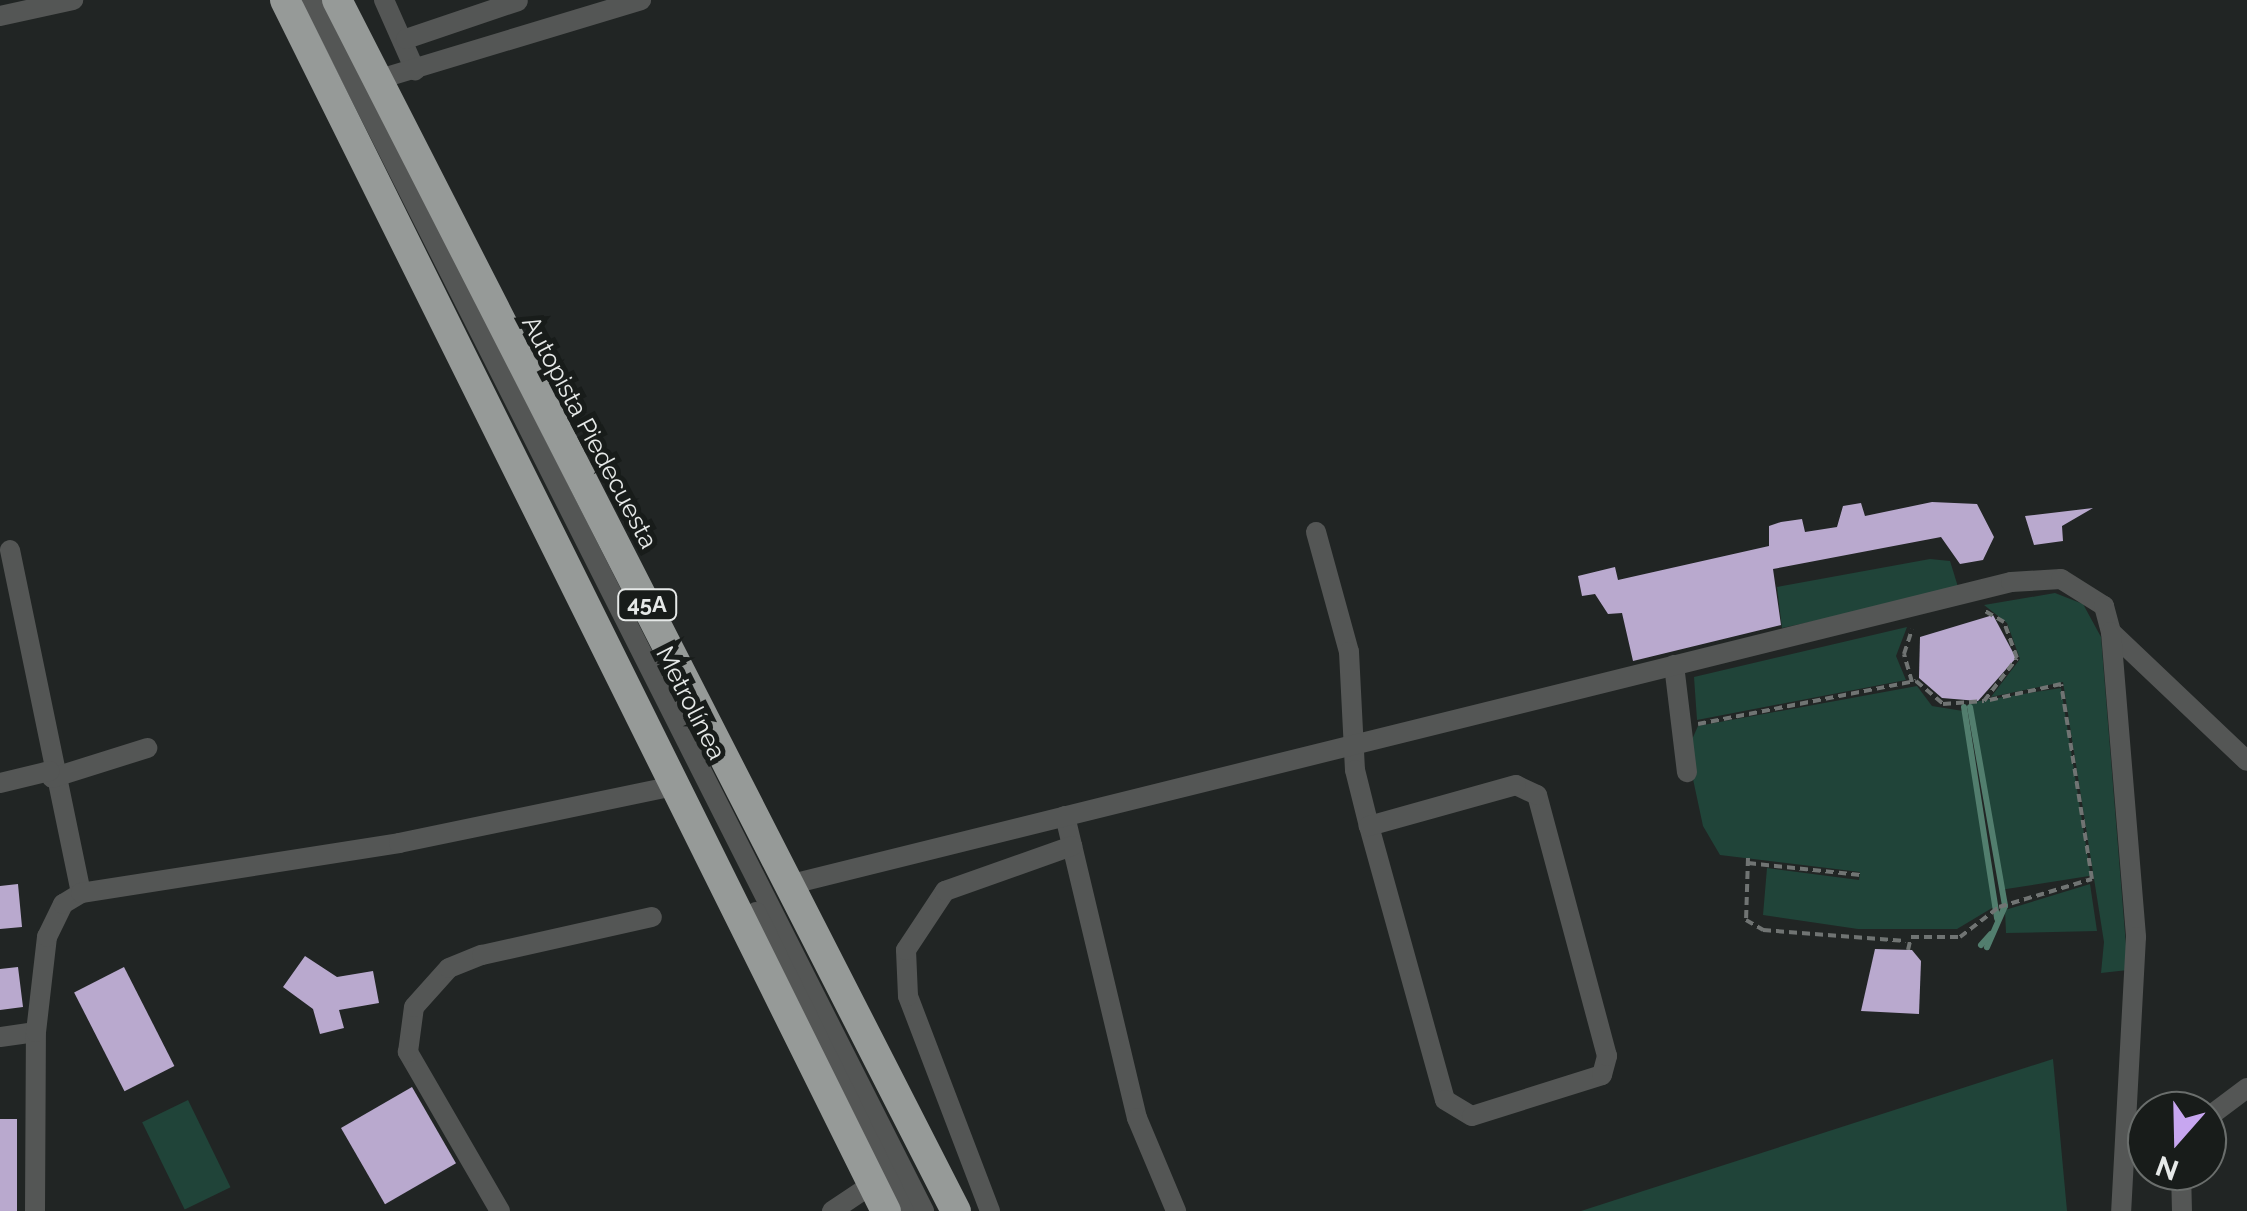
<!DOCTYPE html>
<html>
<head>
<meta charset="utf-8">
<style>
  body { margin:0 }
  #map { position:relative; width:2247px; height:1211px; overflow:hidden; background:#212524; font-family:Raleway,sans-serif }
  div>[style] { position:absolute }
  .green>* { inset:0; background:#204439; transform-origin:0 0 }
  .stream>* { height:6px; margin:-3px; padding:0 3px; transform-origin:3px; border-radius:3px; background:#527e6e }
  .building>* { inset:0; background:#b9a9ce; transform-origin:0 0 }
  .path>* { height:4px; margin-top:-2px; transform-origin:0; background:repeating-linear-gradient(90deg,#707473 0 8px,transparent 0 13px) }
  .minor>* { height:20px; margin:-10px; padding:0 10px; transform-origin:10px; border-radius:10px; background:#545655 }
  .highway>* { height:30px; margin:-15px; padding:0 15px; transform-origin:15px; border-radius:15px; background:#969a98 }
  span { translate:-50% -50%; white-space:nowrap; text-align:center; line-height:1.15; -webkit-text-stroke:10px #181c1a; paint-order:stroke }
  .shield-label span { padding:2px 8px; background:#181c1a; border:2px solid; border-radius:8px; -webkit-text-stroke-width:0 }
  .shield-label { font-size:22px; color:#e6e9e8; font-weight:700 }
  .street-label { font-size:25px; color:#e6e9e8 }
  .north { position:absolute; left:2127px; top:1091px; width:100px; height:100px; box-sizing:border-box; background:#181c1a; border:2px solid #6a6e6c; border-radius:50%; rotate:200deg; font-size:28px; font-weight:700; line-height:40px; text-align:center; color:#e6e9e8 }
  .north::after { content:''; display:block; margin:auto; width:35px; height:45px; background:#c7a6f0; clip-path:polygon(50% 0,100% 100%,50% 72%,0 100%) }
</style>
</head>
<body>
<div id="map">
  <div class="green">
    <i style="clip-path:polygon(1930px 559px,1950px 561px,1959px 590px,1782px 628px,1777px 587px)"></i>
    <i style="clip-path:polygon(2055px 593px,2083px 604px,2101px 637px,2128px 970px,2101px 973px,2104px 942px,2063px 682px,1991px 697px,2020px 659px,2007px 623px,1984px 605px)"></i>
    <i style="clip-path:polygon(1907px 627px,1896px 656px,1906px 680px,1697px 720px,1694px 677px)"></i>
    <i style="clip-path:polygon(1917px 686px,1932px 706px,1963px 711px,1997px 905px,1957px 929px,1858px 929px,1763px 915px,1767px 868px,1859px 880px,1860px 872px,1720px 855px,1703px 826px,1687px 751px,1698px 726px)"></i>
    <i style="left:2061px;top:688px;width:190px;height:92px;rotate:81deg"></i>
    <i style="clip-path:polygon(2090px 884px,2097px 931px,2006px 933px,2005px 910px)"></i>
    <i style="clip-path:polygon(2053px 1059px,2067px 1211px,1581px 1211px)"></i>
    <i style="left:188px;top:1100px;width:97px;height:51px;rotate:64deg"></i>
  </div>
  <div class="stream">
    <i style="left:1964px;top:707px;width:214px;rotate:81.1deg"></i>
    <i style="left:1970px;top:707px;width:202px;rotate:80deg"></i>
    <i style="left:2005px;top:906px;width:45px;rotate:113.7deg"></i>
    <i style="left:1981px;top:945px;width:15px;rotate:-48deg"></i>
  </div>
  <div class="building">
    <i style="clip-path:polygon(1932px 502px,1977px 504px,1994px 537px,1983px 560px,1960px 564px,1941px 537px,1773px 569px,1781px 625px,1633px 661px,1622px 613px,1608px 614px,1595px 594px,1582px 596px,1578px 576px,1615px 567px,1618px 580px,1769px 546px,1769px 526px,1781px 522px,1802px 519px,1805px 532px,1837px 527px,1843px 506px,1861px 503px,1865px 516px)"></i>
    <i style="clip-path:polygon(2093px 508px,2062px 526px,2063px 541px,2034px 545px,2025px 516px)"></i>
    <i style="clip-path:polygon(1993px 615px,2016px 658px,1978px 701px,1942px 698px,1919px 678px,1920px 637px)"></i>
    <i style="clip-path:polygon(18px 884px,22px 927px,0 929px,0 886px)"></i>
    <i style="clip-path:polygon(1875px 949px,1912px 950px,1921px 961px,1919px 1014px,1861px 1011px)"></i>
    <i style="clip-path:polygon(305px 956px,337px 977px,373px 971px,379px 1003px,339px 1010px,344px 1028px,320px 1034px,313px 1009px,283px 987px)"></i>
    <i style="clip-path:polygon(18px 967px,23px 1007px,0 1010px,0 969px)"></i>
    <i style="left:124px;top:967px;width:111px;height:56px;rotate:63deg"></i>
    <i style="left:412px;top:1087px;width:88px;height:82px;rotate:60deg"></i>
    <i style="left:0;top:1119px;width:17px;height:92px"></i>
  </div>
  <div class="path">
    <i style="left:1912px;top:682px;width:29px;rotate:-106deg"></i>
    <i style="left:1904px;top:654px;width:26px;rotate:-72deg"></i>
    <i style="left:1698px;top:724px;width:222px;rotate:-11.2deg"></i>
    <i style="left:1916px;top:681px;width:35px;rotate:40deg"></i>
    <i style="left:1943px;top:704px;width:41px;rotate:-4.2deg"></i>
    <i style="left:1984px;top:701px;width:54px;rotate:-52.5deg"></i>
    <i style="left:2017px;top:658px;width:38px;rotate:-110deg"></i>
    <i style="left:2004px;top:622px;width:24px;rotate:-150deg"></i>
    <i style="left:1748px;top:858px;width:62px;rotate:91.8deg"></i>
    <i style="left:1746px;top:920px;width:20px;rotate:30deg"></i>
    <i style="left:1763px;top:930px;width:143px;rotate:4.4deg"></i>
    <i style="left:1748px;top:863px;width:113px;rotate:6.1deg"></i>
    <i style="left:1908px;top:950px;width:13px;rotate:-77deg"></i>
    <i style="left:1911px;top:937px;width:49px"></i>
    <i style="left:1960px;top:937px;width:49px;rotate:-37.6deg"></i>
    <i style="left:1999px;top:907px;width:97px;rotate:-16.8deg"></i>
    <i style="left:2092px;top:879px;width:197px;rotate:-99deg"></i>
    <i style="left:2061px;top:684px;width:78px;rotate:167.4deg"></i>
  </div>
  <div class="minor">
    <i style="left:312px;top:0;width:1357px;rotate:63.19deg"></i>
    <i style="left:384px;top:0;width:77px;rotate:66.1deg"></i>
    <i style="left:0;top:16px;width:75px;rotate:-12.4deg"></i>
    <i style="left:406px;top:39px;width:118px;rotate:-18.7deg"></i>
    <i style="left:373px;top:81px;width:280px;rotate:-16.8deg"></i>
    <i style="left:1316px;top:532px;width:124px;rotate:74.6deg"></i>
    <i style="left:1349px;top:652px;width:118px;rotate:87.1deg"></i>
    <i style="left:1355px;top:770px;width:58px;rotate:76deg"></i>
    <i style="left:1369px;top:826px;width:284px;rotate:74.5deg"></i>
    <i style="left:1445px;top:1100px;width:31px;rotate:31deg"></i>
    <i style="left:1472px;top:1116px;width:136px;rotate:-17.5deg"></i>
    <i style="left:1602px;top:1075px;width:20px;rotate:-75deg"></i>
    <i style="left:1607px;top:1056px;width:270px;rotate:-105deg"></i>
    <i style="left:1537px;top:795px;width:23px;rotate:-155deg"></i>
    <i style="left:1516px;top:785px;width:153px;rotate:164.4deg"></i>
    <i style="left:10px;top:550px;width:350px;rotate:78.3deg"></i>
    <i style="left:2111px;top:632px;width:187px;rotate:43.5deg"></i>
    <i style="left:1674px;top:665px;width:108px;rotate:83.1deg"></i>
    <i style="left:52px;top:778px;width:100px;rotate:-17.5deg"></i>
    <i style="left:0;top:783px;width:51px;rotate:-13.5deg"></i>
    <i style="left:1065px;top:816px;width:310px;rotate:76.6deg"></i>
    <i style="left:1137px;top:1118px;width:101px;rotate:67.2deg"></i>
    <i style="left:792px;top:884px;width:1256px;rotate:-13.91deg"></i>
    <i style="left:2011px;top:582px;width:50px;rotate:-3.4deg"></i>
    <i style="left:2061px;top:579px;width:51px;rotate:32.1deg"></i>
    <i style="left:2104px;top:606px;width:27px;rotate:75deg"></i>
    <i style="left:2111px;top:632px;width:306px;rotate:85.3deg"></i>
    <i style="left:2136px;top:937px;width:274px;rotate:93.1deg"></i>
    <i style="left:756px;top:912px;width:334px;rotate:63.7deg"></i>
    <i style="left:0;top:1037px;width:36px;rotate:-8deg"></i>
    <i style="left:2207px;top:1118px;width:50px;rotate:-36.9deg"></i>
    <i style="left:2181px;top:1171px;width:40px;rotate:88.6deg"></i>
    <i style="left:35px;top:1211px;width:179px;rotate:-89.7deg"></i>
    <i style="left:36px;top:1032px;width:96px;rotate:-83.4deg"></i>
    <i style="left:47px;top:937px;width:37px;rotate:-64deg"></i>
    <i style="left:63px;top:904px;width:21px;rotate:-31deg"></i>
    <i style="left:81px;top:893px;width:322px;rotate:-8.9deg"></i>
    <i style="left:399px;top:843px;width:282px;rotate:-11.7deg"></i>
    <i style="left:500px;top:1211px;width:184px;rotate:-120.1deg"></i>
    <i style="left:408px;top:1052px;width:45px;rotate:-82.4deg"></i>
    <i style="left:414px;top:1007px;width:52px;rotate:-48.1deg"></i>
    <i style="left:449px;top:968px;width:35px;rotate:-22deg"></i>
    <i style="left:482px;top:955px;width:174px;rotate:-12.6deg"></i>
    <i style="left:832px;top:1211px;width:50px;rotate:-33.7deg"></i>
    <i style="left:990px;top:1211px;width:230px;rotate:-110.9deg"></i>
    <i style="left:908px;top:996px;width:46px;rotate:-92.5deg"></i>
    <i style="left:906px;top:950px;width:71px;rotate:-56.5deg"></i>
    <i style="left:945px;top:891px;width:135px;rotate:-19.5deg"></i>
  </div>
  <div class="highway">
    <i style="left:285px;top:0;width:1352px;rotate:63.61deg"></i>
    <i style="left:337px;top:0;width:1360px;rotate:62.93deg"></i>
  </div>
  <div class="shield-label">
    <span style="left:647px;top:605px">45A</span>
  </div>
  <div class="street-label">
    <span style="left:590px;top:432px;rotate:62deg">Autopista Piedecuesta</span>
    <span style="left:691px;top:703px;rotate:63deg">Metrolínea</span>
  </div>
  <div class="north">N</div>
</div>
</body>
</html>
